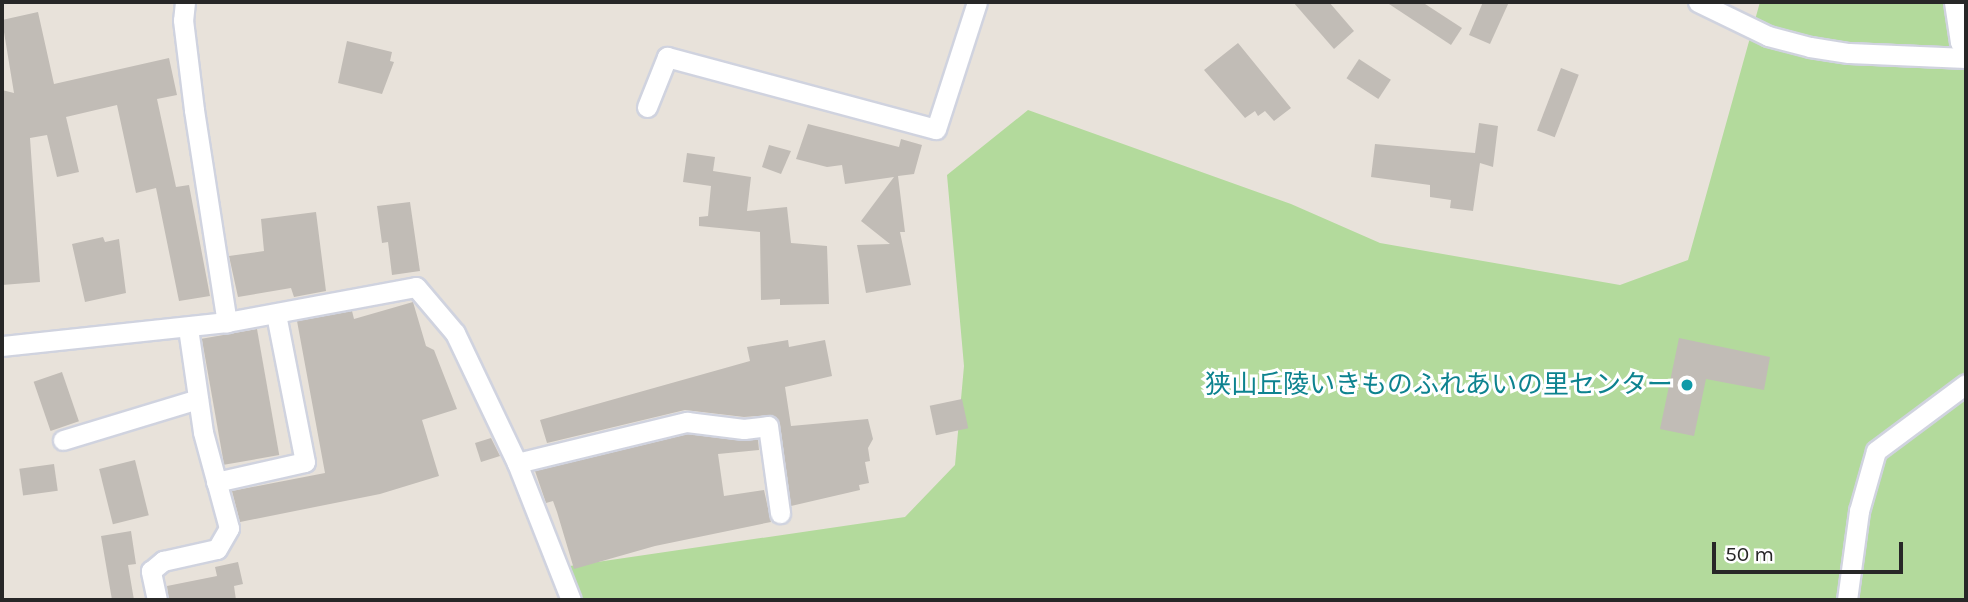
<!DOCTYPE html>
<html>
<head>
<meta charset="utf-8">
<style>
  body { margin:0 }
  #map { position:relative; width:1968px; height:602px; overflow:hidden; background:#e8e2da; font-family:Karla,"Noto Sans JP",sans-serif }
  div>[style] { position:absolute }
  .green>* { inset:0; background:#b3da9c }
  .building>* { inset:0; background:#c1bcb6; transform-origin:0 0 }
  .roads { filter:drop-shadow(2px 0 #d0d3df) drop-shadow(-2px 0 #d0d3df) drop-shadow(0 2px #d0d3df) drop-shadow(0 -2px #d0d3df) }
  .minor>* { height:19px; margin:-9.5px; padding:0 9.5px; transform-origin:9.5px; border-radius:9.5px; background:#fff }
  .dots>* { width:19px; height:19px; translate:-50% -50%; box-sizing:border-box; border:4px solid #fff; border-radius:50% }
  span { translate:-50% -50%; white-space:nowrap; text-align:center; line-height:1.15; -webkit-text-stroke:6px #fff; paint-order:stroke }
  .culture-label { font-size:26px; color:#0d838f }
  .right { translate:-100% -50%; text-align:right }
  .frame { position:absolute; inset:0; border:4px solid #272727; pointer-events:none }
  .scale { position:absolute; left:1712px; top:542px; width:191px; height:32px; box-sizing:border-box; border:4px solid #272727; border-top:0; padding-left:9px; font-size:21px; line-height:24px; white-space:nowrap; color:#272727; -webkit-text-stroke:5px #fff; paint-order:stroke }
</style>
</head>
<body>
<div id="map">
  <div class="green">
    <i style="clip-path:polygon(1760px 2px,1966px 2px,1966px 600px,579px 600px,563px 567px,905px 517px,955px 465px,964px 366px,947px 175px,1028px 110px,1291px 204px,1380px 243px,1620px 285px,1688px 260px)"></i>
  </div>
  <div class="building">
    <i style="clip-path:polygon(1293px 2px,1329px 2px,1354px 31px,1334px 49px)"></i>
    <i style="clip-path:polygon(1386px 2px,1422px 2px,1462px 28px,1451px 45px)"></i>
    <i style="clip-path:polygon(1483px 2px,1509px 2px,1490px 44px,1469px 35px)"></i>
    <i style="clip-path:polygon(38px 12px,54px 84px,169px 58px,177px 95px,157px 99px,176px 187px,189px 185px,210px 296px,179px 301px,156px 188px,136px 193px,117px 105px,66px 117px,79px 172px,57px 177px,47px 135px,30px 138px,40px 282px,2px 285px,2px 90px,14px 93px,2px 20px)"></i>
    <i style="clip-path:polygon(347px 41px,392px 52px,390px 61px,394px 62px,382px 94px,338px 83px)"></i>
    <i style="clip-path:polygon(1238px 43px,1291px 108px,1274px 121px,1265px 111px,1258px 116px,1255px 111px,1245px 118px,1204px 70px)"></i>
    <i style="left:1359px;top:59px;width:38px;height:23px;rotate:33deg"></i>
    <i style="left:1561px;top:68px;width:19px;height:67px;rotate:21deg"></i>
    <i style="clip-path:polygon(1479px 123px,1498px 126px,1493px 167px,1480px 163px,1473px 211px,1450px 208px,1451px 200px,1430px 197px,1430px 185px,1371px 177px,1375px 144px,1475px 153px)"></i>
    <i style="clip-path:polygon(808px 124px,899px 147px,901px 139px,922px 145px,914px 174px,898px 176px,905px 232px,900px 232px,911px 285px,866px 293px,857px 245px,890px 244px,861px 221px,894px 177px,845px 184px,842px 165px,827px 167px,796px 159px)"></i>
    <i style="clip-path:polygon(769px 145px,791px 151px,781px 174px,762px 167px)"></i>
    <i style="clip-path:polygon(687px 153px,715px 157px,713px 171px,751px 177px,747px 211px,787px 207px,791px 243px,827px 246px,829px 304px,780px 305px,780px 299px,761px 300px,760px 232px,699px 226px,699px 217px,708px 216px,711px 186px,683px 182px)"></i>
    <i style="clip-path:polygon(410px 202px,420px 271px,392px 275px,388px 242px,382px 243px,377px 206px)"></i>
    <i style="clip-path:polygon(316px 212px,326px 291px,294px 297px,291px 288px,238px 297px,229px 256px,264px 251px,261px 219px)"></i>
    <i style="clip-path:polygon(103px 237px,105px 242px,119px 239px,126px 293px,85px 302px,72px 244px)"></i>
    <i style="clip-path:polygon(413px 302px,426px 346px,434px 350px,457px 409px,422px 420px,439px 476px,380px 494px,240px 522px,232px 491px,325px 473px,297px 321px,352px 311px,354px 319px)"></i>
    <i style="left:257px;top:329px;width:128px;height:56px;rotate:80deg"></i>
    <i style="clip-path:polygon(1679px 338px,1770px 357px,1764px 390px,1706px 379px,1694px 436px,1660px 429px)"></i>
    <i style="clip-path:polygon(788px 340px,789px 347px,825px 340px,832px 376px,785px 387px,791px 426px,868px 419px,873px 439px,868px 448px,870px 461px,865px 462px,869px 483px,859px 485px,860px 490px,791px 506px,780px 424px,772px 415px,744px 417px,685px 410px,547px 443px,540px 420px,750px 361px,747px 347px)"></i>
    <i style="left:62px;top:372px;width:52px;height:30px;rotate:71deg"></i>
    <i style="left:962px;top:399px;width:30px;height:33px;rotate:78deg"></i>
    <i style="clip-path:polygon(688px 434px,758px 440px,759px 450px,718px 454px,724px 496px,764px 490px,771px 522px,655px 546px,574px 569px,557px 512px,553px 501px,546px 503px,535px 471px)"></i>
    <i style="clip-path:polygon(491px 438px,500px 456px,481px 462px,475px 443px)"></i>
    <i style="left:135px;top:460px;width:57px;height:37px;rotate:76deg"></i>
    <i style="left:54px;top:464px;width:27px;height:35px;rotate:82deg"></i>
    <i style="clip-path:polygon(131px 531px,136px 564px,128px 565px,134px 600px,112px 600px,101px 536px)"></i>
    <i style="clip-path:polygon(238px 562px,243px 584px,234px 586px,236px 600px,169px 600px,167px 586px,217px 576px,215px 567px)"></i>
  </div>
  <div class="roads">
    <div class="minor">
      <i style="left:185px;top:2px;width:18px;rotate:96deg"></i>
      <i style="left:183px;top:20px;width:91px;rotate:83deg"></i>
      <i style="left:194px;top:110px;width:215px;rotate:81.2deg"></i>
      <i style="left:1698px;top:2px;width:78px;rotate:25.9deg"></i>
      <i style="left:1768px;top:36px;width:43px;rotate:14.7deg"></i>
      <i style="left:1810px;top:47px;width:39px;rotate:9deg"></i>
      <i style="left:1849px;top:53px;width:117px;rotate:2.4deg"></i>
      <i style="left:1954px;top:2px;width:40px;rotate:81.5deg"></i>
      <i style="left:1960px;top:42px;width:7px;rotate:34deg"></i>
      <i style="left:647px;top:107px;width:54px;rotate:-68.2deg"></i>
      <i style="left:667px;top:57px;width:278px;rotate:15deg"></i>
      <i style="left:936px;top:129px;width:133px;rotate:-72.1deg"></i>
      <i style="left:2px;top:346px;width:226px;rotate:-6.1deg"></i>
      <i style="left:227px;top:322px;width:192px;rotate:-10.5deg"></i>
      <i style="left:416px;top:287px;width:60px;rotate:49.7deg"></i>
      <i style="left:455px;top:333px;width:144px;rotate:64.5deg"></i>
      <i style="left:517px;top:463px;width:147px;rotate:68.5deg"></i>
      <i style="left:63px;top:440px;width:141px;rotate:-16.9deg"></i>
      <i style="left:517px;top:463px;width:175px;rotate:-13.6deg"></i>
      <i style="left:687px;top:422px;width:57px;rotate:7deg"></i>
      <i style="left:744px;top:429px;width:24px;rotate:-7deg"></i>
      <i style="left:768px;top:426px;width:88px;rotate:82.1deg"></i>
      <i style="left:216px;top:482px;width:91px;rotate:-12.7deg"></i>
      <i style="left:305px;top:462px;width:151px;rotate:-101.1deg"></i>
      <i style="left:157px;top:600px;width:30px;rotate:-102deg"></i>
      <i style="left:151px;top:571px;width:16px;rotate:-40deg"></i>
      <i style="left:163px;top:561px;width:55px;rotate:-12.5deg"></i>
      <i style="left:217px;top:549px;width:24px;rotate:-60deg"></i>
      <i style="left:229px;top:528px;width:99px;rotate:-105.2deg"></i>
      <i style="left:203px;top:432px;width:105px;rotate:-98.2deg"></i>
      <i style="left:1847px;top:600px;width:90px;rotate:-82.3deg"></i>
      <i style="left:1859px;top:511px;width:62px;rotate:-74.2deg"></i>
      <i style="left:1876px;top:451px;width:112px;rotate:-36.7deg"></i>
    </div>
  </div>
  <div class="dots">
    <i style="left:1687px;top:385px;background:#0f9aa8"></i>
  </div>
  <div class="culture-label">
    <span class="right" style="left:1673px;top:385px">狭山丘陵いきものふれあいの里センター</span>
  </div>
  <div class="frame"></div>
  <div class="scale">50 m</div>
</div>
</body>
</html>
